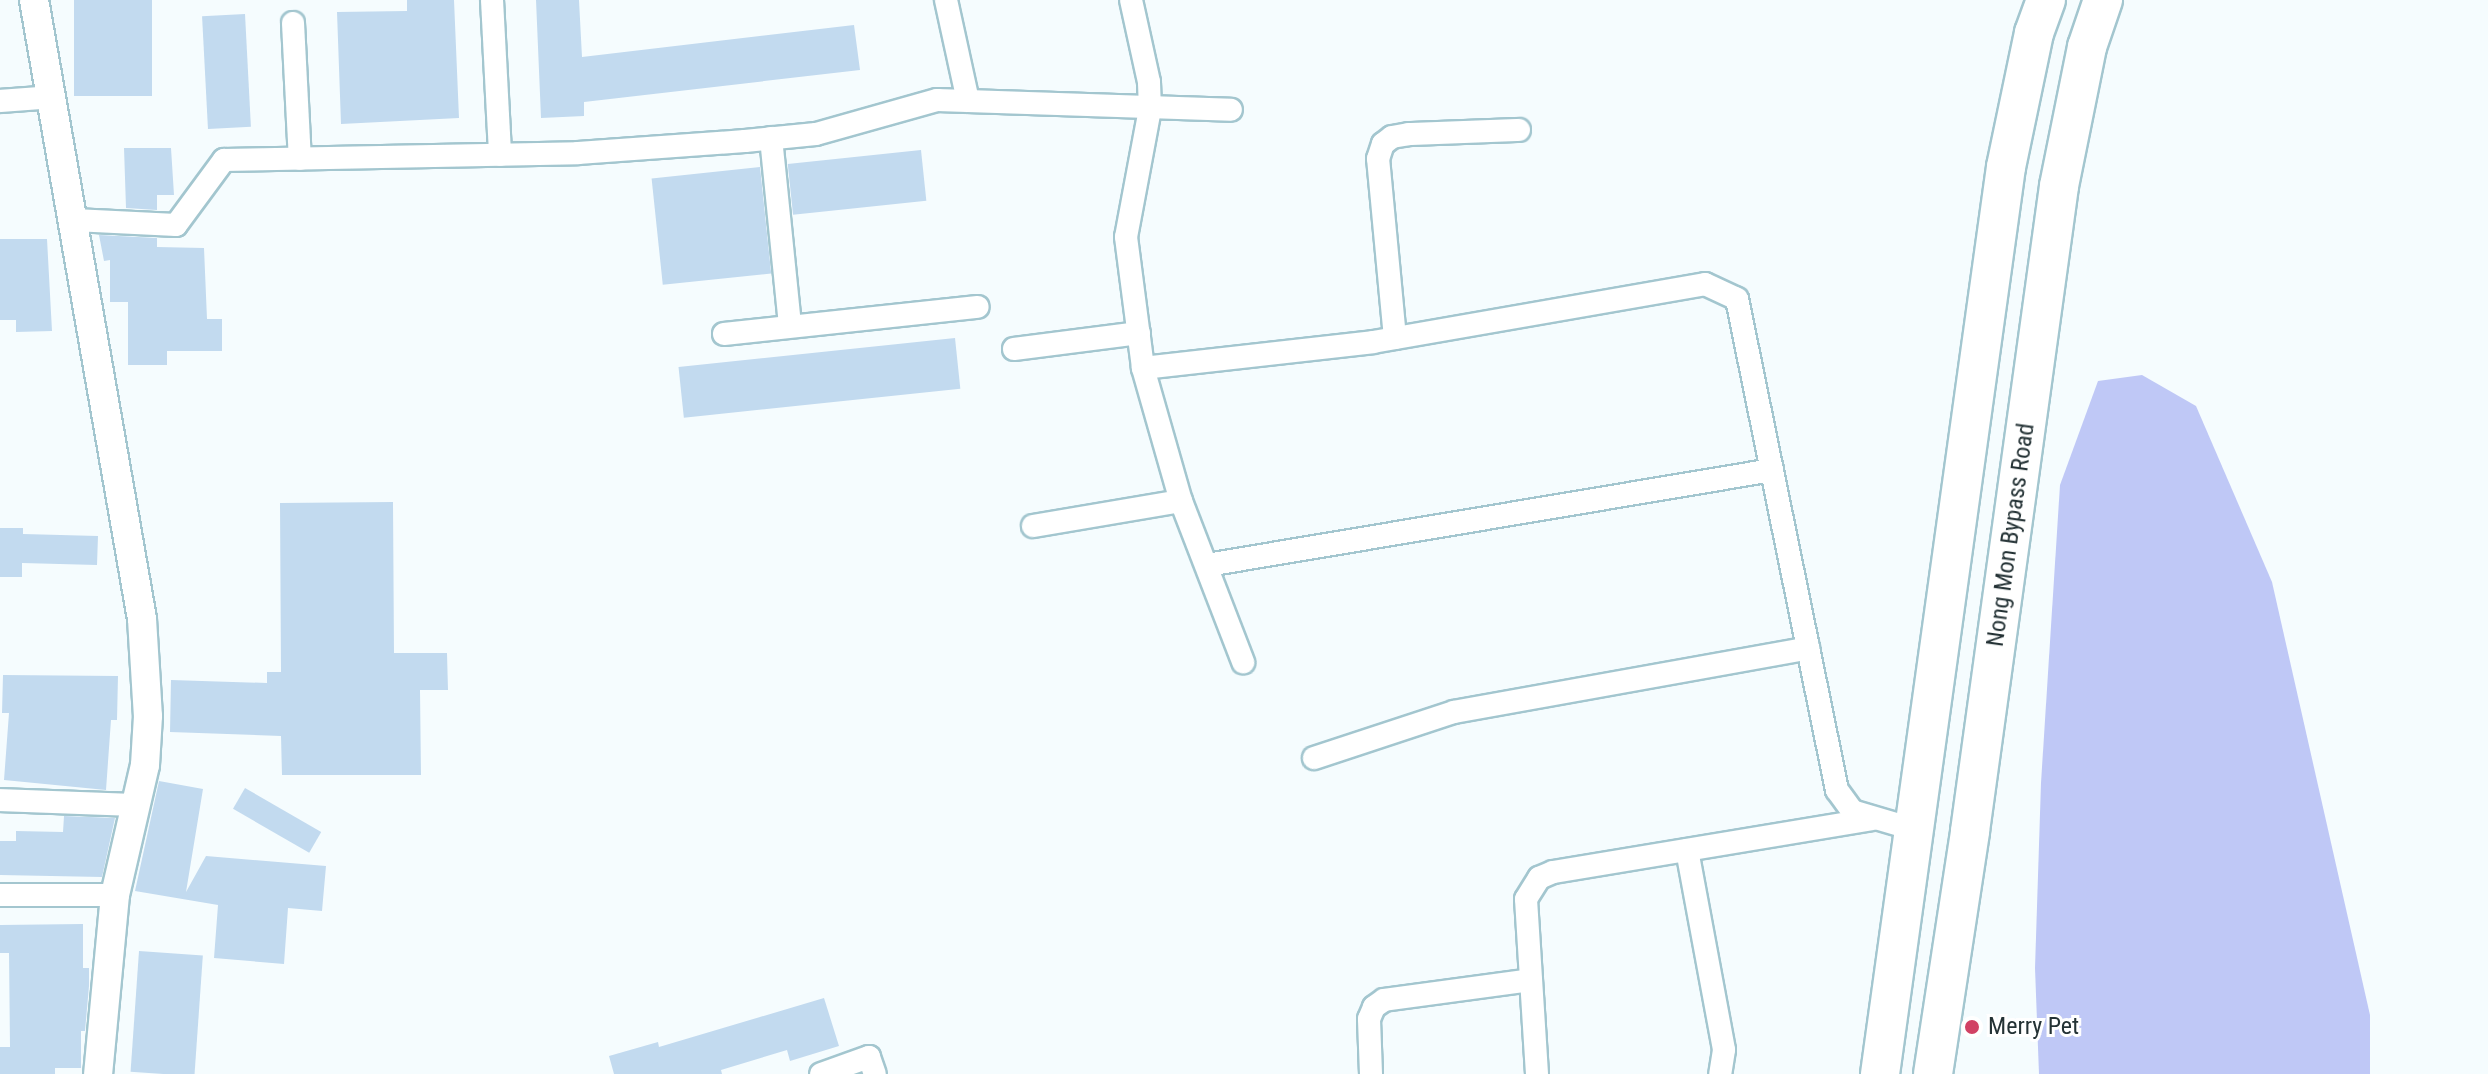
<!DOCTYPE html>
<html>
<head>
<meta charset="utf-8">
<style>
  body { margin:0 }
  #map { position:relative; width:2488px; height:1074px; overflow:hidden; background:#f5fcfe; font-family:"Roboto Condensed",sans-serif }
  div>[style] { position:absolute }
  .water>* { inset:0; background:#bfc8f6 }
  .building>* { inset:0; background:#c2daef; transform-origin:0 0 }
  .roads { filter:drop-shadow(2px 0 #a3c6cf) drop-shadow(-2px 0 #a3c6cf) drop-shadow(0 2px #a3c6cf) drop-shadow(0 -2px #a3c6cf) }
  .minor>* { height:22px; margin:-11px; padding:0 11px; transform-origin:11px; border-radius:11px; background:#fff }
  .tertiary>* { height:28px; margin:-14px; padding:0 14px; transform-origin:14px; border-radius:14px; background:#fff }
  .trunk>* { height:38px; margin:-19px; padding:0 19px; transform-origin:19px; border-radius:19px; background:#fff }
  .dots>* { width:22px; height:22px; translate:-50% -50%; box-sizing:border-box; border:4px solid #fff; border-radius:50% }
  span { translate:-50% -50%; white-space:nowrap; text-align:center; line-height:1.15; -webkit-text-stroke:6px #fff; paint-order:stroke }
  .street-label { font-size:24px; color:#243235 }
  .poi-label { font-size:24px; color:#243235 }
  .left { translate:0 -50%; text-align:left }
</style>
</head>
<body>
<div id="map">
  <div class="water">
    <i style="clip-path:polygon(2142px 375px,2196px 406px,2272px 582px,2370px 1015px,2370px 1074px,2039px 1074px,2035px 968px,2041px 783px,2060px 485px,2098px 381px)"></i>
  </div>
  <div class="building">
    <i style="left:74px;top:0;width:78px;height:96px"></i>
    <i style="clip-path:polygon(407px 0,454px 0,459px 118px,341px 124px,337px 12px,407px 11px)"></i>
    <i style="clip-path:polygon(536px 0,579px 0,582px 57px,854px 25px,860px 70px,584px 102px,584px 116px,541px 118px)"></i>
    <i style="left:245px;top:14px;width:113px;height:43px;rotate:87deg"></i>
    <i style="clip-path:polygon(124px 148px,171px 148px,174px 195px,157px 195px,157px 210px,126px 208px)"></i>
    <i style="left:921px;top:150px;width:51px;height:134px;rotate:84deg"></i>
    <i style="left:760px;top:167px;width:107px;height:109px;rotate:84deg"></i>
    <i style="clip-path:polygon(99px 235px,157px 238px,157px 247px,204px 248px,207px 319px,222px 319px,222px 351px,167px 351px,167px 365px,128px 365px,128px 302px,110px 302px,110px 260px,104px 261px)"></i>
    <i style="clip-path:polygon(0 239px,47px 239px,52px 331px,16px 332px,16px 320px,0 320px)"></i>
    <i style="left:955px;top:338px;width:51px;height:278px;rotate:84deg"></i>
    <i style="clip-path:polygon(393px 502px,394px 653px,447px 653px,448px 690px,420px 690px,421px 775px,282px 775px,281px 736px,170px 732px,171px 680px,267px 683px,267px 672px,281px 672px,280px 503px)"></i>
    <i style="clip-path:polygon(0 528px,23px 528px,23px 534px,98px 536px,97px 565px,22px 563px,22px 577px,0 577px)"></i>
    <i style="clip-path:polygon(3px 675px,118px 676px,117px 720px,111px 720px,106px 790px,4px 780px,9px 713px,2px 713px)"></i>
    <i style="clip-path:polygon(159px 781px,203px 789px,186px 892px,206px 856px,326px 866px,322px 911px,288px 908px,284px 964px,214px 958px,218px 905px,135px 891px)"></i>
    <i style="left:245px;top:788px;width:88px;height:24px;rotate:30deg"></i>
    <i style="clip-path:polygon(64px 816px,115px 818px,102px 877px,0 875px,0 841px,16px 841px,16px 831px,63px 832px)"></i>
    <i style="clip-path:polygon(83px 924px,83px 968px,89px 968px,89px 986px,85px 1031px,81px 1031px,81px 1068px,55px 1068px,55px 1074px,0 1074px,0 1047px,10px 1047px,9px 953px,0 953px,0 925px)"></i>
    <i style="left:139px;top:951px;width:64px;height:121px;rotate:4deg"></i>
    <i style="clip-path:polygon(824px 998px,839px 1046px,790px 1061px,787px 1050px,721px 1070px,722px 1074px,614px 1074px,609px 1056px,658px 1042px,659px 1047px)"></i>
  </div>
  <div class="roads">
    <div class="minor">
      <i style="left:492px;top:0;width:155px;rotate:87deg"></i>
      <i style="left:946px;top:0;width:103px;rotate:77.7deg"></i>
      <i style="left:1131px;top:0;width:84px;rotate:77.6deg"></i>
      <i style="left:1149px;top:82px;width:27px;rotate:88deg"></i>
      <i style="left:1150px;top:109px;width:130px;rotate:100.6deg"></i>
      <i style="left:1126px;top:237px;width:132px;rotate:82.6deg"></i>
      <i style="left:1143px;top:368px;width:138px;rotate:74.1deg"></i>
      <i style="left:1181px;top:501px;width:173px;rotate:68.9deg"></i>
      <i style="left:293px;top:23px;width:136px;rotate:87.1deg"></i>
      <i style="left:0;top:101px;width:53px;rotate:-4.3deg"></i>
      <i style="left:771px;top:138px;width:189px;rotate:84.2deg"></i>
      <i style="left:74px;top:220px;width:102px;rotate:2.8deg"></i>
      <i style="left:176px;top:225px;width:81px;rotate:-53.6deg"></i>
      <i style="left:224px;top:160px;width:354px;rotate:-1.1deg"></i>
      <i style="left:578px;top:153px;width:167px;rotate:-4.1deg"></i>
      <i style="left:745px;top:141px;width:71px;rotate:-5.6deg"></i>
      <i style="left:816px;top:134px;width:126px;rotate:-15.7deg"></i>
      <i style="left:937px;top:100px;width:294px;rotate:1.9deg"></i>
      <i style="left:724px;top:334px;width:255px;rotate:-6.1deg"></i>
      <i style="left:1395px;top:338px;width:180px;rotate:-95.4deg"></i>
      <i style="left:1378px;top:159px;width:16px;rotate:-72deg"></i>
      <i style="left:1383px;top:144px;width:11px;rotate:-38deg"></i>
      <i style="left:1392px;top:137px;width:17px;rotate:-10deg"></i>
      <i style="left:1409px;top:134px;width:110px;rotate:-2.1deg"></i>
      <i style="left:1014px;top:349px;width:126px;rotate:-7.3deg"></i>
      <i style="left:1143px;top:368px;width:231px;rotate:-6.4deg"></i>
      <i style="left:1373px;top:342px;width:337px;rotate:-9.9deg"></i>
      <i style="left:1705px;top:284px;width:35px;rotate:25deg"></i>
      <i style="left:1737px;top:299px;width:501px;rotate:78.49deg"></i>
      <i style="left:1837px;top:790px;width:26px;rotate:54deg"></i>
      <i style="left:1852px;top:811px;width:67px;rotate:16.5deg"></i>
      <i style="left:1033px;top:526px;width:150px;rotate:-9.6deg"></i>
      <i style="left:1207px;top:565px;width:573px;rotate:-9.54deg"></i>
      <i style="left:1314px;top:758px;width:147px;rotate:-18.2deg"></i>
      <i style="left:1454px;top:712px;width:360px;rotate:-10.2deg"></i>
      <i style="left:0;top:800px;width:137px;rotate:2.1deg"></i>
      <i style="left:1687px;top:850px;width:203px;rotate:79.5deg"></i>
      <i style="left:1724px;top:1050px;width:24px;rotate:99deg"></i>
      <i style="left:0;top:895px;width:115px"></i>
      <i style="left:821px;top:1074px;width:51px;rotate:-19.5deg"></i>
      <i style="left:869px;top:1057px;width:18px;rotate:71deg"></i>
      <i style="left:1371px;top:1074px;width:55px;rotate:-92.1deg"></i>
      <i style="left:1369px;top:1019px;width:13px;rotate:-67deg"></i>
      <i style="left:1374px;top:1007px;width:12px;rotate:-35deg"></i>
      <i style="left:1384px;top:1000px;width:148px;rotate:-7.7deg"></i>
      <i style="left:1537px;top:1074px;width:175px;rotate:-93.6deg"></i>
      <i style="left:1526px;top:899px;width:25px;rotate:-58deg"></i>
      <i style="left:1539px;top:878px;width:15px;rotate:-23deg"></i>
      <i style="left:1553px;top:872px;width:323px;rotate:-9.4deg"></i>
    </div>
    <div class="tertiary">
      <i style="left:34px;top:0;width:628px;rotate:80.1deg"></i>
      <i style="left:142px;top:619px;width:97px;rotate:86.5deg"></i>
      <i style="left:148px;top:716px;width:49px;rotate:93.5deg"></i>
      <i style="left:145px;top:765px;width:133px;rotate:103deg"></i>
      <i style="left:115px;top:895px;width:180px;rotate:95.4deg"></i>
    </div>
    <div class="trunk">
      <i style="left:1880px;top:1074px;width:916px;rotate:-82.09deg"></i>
      <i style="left:2006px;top:167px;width:137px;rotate:-78.2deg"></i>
      <i style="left:2034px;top:33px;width:35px;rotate:-70deg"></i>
      <i style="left:1933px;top:1074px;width:246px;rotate:-81.3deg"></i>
      <i style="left:1970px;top:831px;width:651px;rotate:-82.14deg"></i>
      <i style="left:2059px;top:186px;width:142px;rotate:-78.6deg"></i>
      <i style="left:2087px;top:47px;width:50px;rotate:-71.2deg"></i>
    </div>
  </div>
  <div class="dots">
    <i style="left:1972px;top:1027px;background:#d14265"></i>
  </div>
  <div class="street-label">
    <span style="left:2011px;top:535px;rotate:-82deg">Nong Mon Bypass Road</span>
  </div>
  <div class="poi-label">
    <span class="left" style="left:1988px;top:1027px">Merry Pet</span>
  </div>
</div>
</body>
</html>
